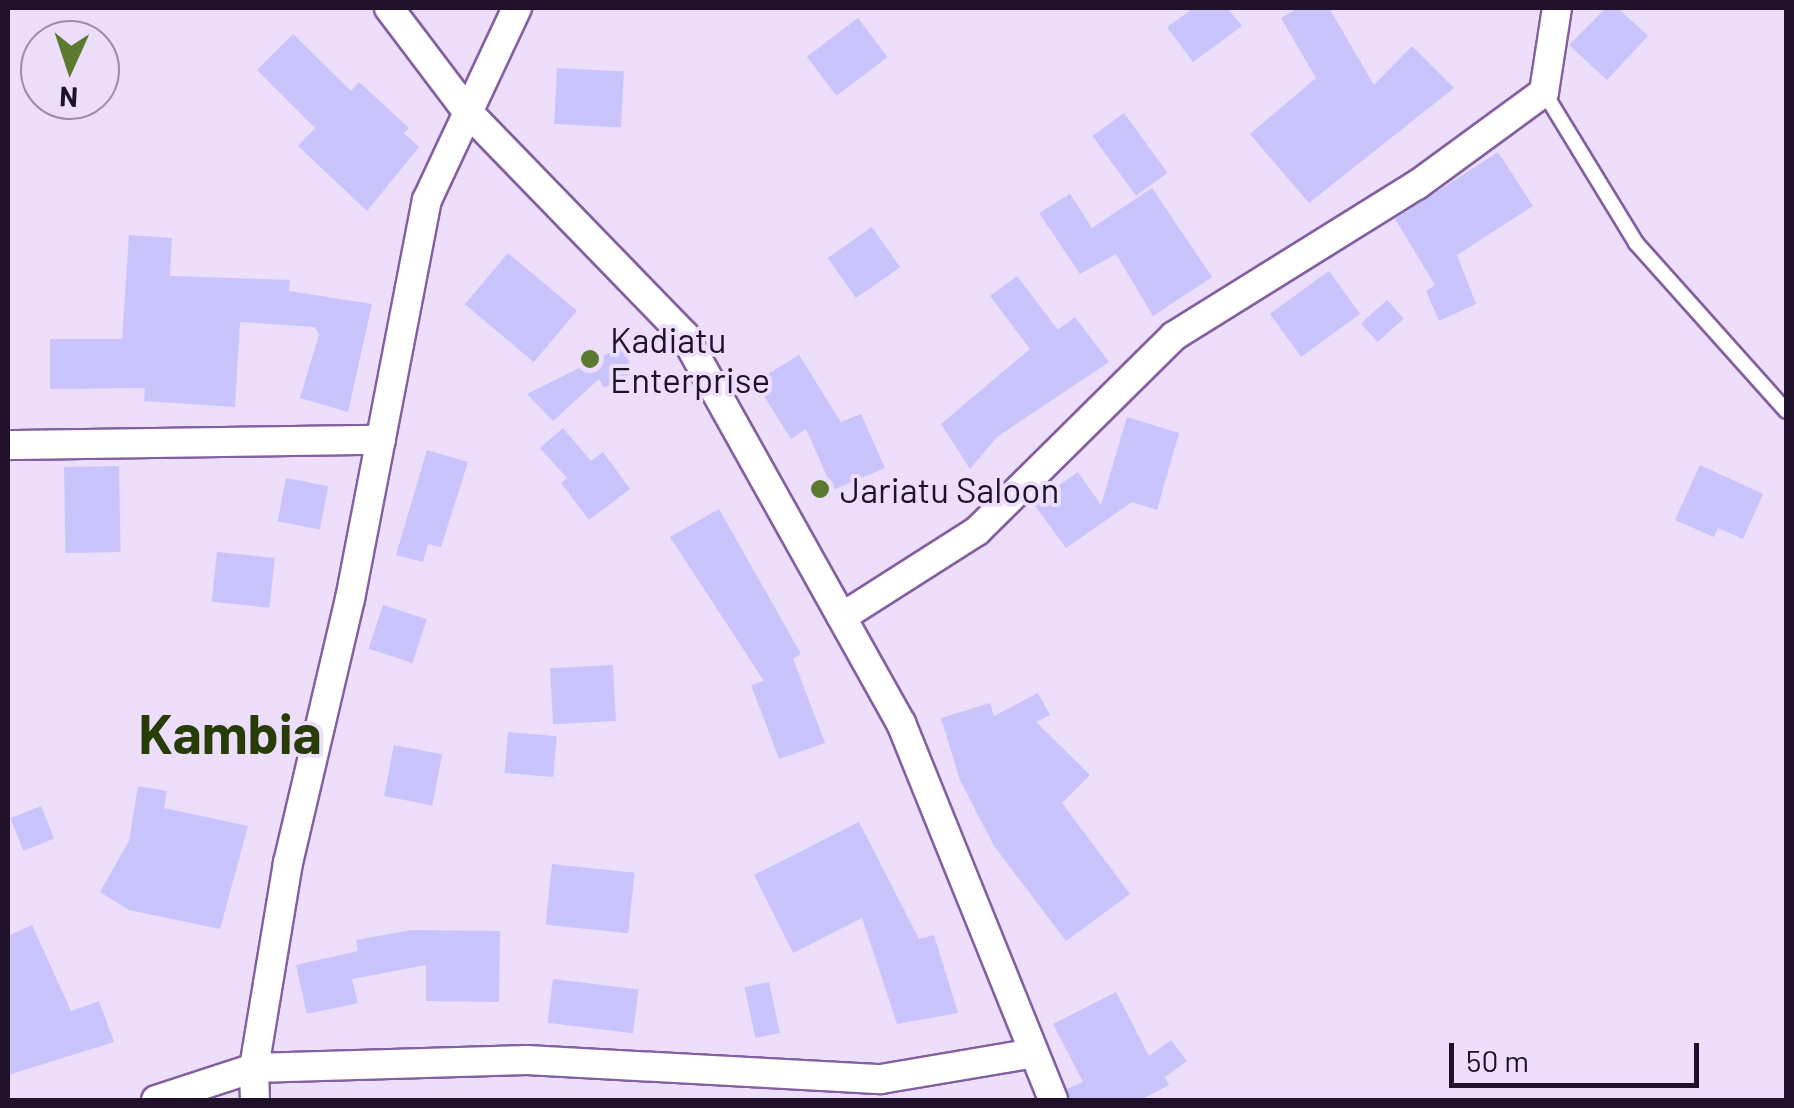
<!DOCTYPE html>
<html>
<head>
<meta charset="utf-8">
<style>
  body { margin:0 }
  #map { position:relative; width:1794px; height:1108px; overflow:hidden; background:#eddefb; font-family:Barlow,sans-serif }
  div>[style] { position:absolute }
  .building>* { inset:0; background:#c9c4fc; transform-origin:0 0 }
  .roads { filter:drop-shadow(2px 0 #8360a0) drop-shadow(-2px 0 #8360a0) drop-shadow(0 2px #8360a0) drop-shadow(0 -2px #8360a0) }
  .service>* { height:14px; margin:-7px; padding:0 7px; transform-origin:7px; border-radius:7px; background:#fff }
  .minor>* { height:28px; margin:-14px; padding:0 14px; transform-origin:14px; border-radius:14px; background:#fff }
  .dots>* { width:28px; height:28px; translate:-50% -50%; box-sizing:border-box; border:5px solid #eddefb; border-radius:50% }
  span { translate:-50% -50%; white-space:nowrap; text-align:center; line-height:1.15; -webkit-text-stroke:8px #eddefb; paint-order:stroke }
  .poi-label { font-size:35px; color:#1f112a }
  .left { translate:0 -50%; text-align:left }
  .town-label { font-size:55px; color:#283c06; font-weight:700 }
  .frame { position:absolute; inset:0; border:10px solid #1f112a; pointer-events:none }
  .north { position:absolute; left:20px; top:20px; width:100px; height:100px; box-sizing:border-box; background:#eddefb; border:2px solid #9b8ca7; border-radius:50%; rotate:183deg; font-size:28px; font-weight:700; line-height:40px; text-align:center; color:#1f112a }
  .north::after { content:''; display:block; margin:auto; width:35px; height:45px; background:#5b7a30; clip-path:polygon(50% 0,100% 100%,50% 72%,0 100%) }
  .scale { position:absolute; left:1449px; top:1043px; width:250px; height:45px; box-sizing:border-box; border:5px solid #1f112a; border-top:0; padding-left:12px; font-size:30px; line-height:35px; white-space:nowrap; color:#1f112a; -webkit-text-stroke:8px #eddefb; paint-order:stroke }
</style>
</head>
<body>
<div id="map">
  <div class="building">
    <i style="clip-path:polygon(1194px 8px,1227px 8px,1242px 26px,1193px 62px,1167px 27px)"></i>
    <i style="clip-path:polygon(1298px 8px,1329px 8px,1374px 85px,1412px 46px,1454px 88px,1309px 203px,1250px 134px,1316px 78px,1281px 18px)"></i>
    <i style="clip-path:polygon(1606px 8px,1618px 8px,1648px 36px,1607px 80px,1569px 45px)"></i>
    <i style="left:858px;top:18px;width:49px;height:64px;rotate:53deg"></i>
    <i style="clip-path:polygon(293px 34px,351px 91px,359px 82px,409px 128px,404px 133px,419px 147px,367px 211px,298px 146px,315px 128px,257px 70px)"></i>
    <i style="left:557px;top:68px;width:67px;height:56px;rotate:3deg"></i>
    <i style="left:1124px;top:113px;width:74px;height:39px;rotate:54deg"></i>
    <i style="clip-path:polygon(1498px 152px,1533px 206px,1457px 255px,1476px 304px,1439px 321px,1426px 291px,1435px 285px,1395px 219px)"></i>
    <i style="clip-path:polygon(1152px 188px,1212px 277px,1153px 316px,1116px 254px,1080px 274px,1039px 213px,1070px 194px,1092px 228px)"></i>
    <i style="left:872px;top:227px;width:49px;height:54px;rotate:55deg"></i>
    <i style="clip-path:polygon(129px 235px,172px 238px,170px 276px,290px 280px,289px 291px,372px 304px,348px 412px,300px 398px,319px 335px,315px 327px,240px 322px,235px 407px,144px 401px,145px 388px,50px 389px,50px 339px,122px 339px)"></i>
    <i style="left:508px;top:253px;width:90px;height:67px;rotate:40deg"></i>
    <i style="left:1329px;top:271px;width:53px;height:73px;rotate:54deg"></i>
    <i style="clip-path:polygon(1017px 276px,1058px 330px,1075px 317px,1109px 362px,997px 437px,970px 469px,941px 424px,1030px 349px,990px 296px)"></i>
    <i style="left:1387px;top:300px;width:25px;height:35px;rotate:48deg"></i>
    <i style="clip-path:polygon(623px 346px,633px 373px,604px 388px,599px 379px,553px 421px,527px 394px)"></i>
    <i style="clip-path:polygon(799px 355px,841px 422px,861px 414px,885px 468px,833px 490px,806px 429px,791px 439px,755px 382px)"></i>
    <i style="clip-path:polygon(1127px 417px,1179px 433px,1157px 510px,1132px 502px,1066px 548px,1033px 503px,1078px 472px,1101px 505px)"></i>
    <i style="clip-path:polygon(563px 428px,591px 461px,603px 452px,630px 489px,589px 520px,561px 483px,567px 478px,540px 448px)"></i>
    <i style="clip-path:polygon(427px 450px,468px 462px,441px 547px,428px 544px,423px 562px,396px 555px)"></i>
    <i style="clip-path:polygon(1700px 465px,1763px 494px,1743px 539px,1718px 528px,1714px 537px,1675px 520px)"></i>
    <i style="left:119px;top:466px;width:86px;height:55px;rotate:89deg"></i>
    <i style="left:286px;top:478px;width:43px;height:44px;rotate:11deg"></i>
    <i style="clip-path:polygon(719px 509px,801px 654px,793px 659px,825px 743px,779px 759px,751px 685px,764px 681px,670px 537px)"></i>
    <i style="left:217px;top:552px;width:58px;height:50px;rotate:6deg"></i>
    <i style="left:383px;top:605px;width:46px;height:46px;rotate:18deg"></i>
    <i style="left:613px;top:665px;width:56px;height:63px;rotate:87deg"></i>
    <i style="clip-path:polygon(1038px 693px,1050px 715px,1036px 722px,1090px 775px,1062px 803px,1130px 894px,1066px 941px,994px 846px,960px 780px,941px 718px,990px 703px,994px 716px)"></i>
    <i style="left:508px;top:732px;width:49px;height:41px;rotate:5deg"></i>
    <i style="left:394px;top:745px;width:49px;height:52px;rotate:11deg"></i>
    <i style="clip-path:polygon(138px 786px,167px 791px,164px 808px,248px 826px,220px 929px,129px 910px,100px 892px,129px 841px)"></i>
    <i style="left:41px;top:806px;width:35px;height:33px;rotate:68deg"></i>
    <i style="clip-path:polygon(859px 822px,919px 939px,934px 935px,958px 1013px,897px 1024px,862px 918px,793px 953px,754px 875px)"></i>
    <i style="left:552px;top:864px;width:83px;height:61px;rotate:6deg"></i>
    <i style="clip-path:polygon(32px 925px,71px 1011px,99px 1001px,114px 1042px,8px 1075px,8px 936px)"></i>
    <i style="clip-path:polygon(412px 930px,500px 931px,499px 1002px,426px 1001px,426px 965px,352px 979px,358px 1003px,307px 1014px,296px 965px,358px 951px,356px 940px)"></i>
    <i style="left:553px;top:979px;width:86px;height:44px;rotate:7deg"></i>
    <i style="left:769px;top:982px;width:52px;height:25px;rotate:78deg"></i>
    <i style="clip-path:polygon(1116px 992px,1149px 1056px,1171px 1040px,1187px 1061px,1165px 1077px,1169px 1085px,1140px 1100px,1070px 1100px,1067px 1089px,1083px 1082px,1053px 1024px)"></i>
  </div>
  <div class="roads">
    <div class="service">
      <i style="left:1544px;top:92px;width:177px;rotate:58.6deg"></i>
      <i style="left:1636px;top:243px;width:225px;rotate:48.2deg"></i>
    </div>
    <div class="minor">
      <i style="left:389px;top:8px;width:129px;rotate:52.9deg"></i>
      <i style="left:467px;top:111px;width:312px;rotate:45.9deg"></i>
      <i style="left:684px;top:335px;width:445px;rotate:60.8deg"></i>
      <i style="left:901px;top:723px;width:406px;rotate:68deg"></i>
      <i style="left:8px;top:445px;width:373px;rotate:-0.8deg"></i>
      <i style="left:842px;top:617px;width:160px;rotate:-32.5deg"></i>
      <i style="left:977px;top:531px;width:277px;rotate:-44.7deg"></i>
      <i style="left:1174px;top:336px;width:286px;rotate:-31.9deg"></i>
      <i style="left:1417px;top:185px;width:157px;rotate:-36.2deg"></i>
      <i style="left:1544px;top:92px;width:85px;rotate:-81.2deg"></i>
      <i style="left:156px;top:1100px;width:103px;rotate:-18.1deg"></i>
      <i style="left:254px;top:1068px;width:273px;rotate:-1.7deg"></i>
      <i style="left:527px;top:1060px;width:355px;rotate:3.1deg"></i>
      <i style="left:881px;top:1079px;width:155px;rotate:-9.6deg"></i>
      <i style="left:255px;top:1100px;width:32px;rotate:-92deg"></i>
      <i style="left:254px;top:1068px;width:208px;rotate:-80.6deg"></i>
      <i style="left:288px;top:863px;width:271px;rotate:-76.8deg"></i>
      <i style="left:350px;top:599px;width:406px;rotate:-79.1deg"></i>
      <i style="left:427px;top:200px;width:212px;rotate:-64.9deg"></i>
    </div>
  </div>
  <div class="dots">
    <i style="left:590px;top:359px;background:#5b7a30"></i>
    <i style="left:820px;top:489px;background:#5b7a30"></i>
  </div>
  <div class="poi-label">
    <span class="left" style="left:610px;top:359px">Kadiatu<br>Enterprise</span>
    <span class="left" style="left:840px;top:489px">Jariatu Saloon</span>
  </div>
  <div class="town-label">
    <span style="left:230px;top:733px">Kambia</span>
  </div>
  <div class="frame"></div>
  <div class="north">N</div>
  <div class="scale">50 m</div>
</div>
</body>
</html>
